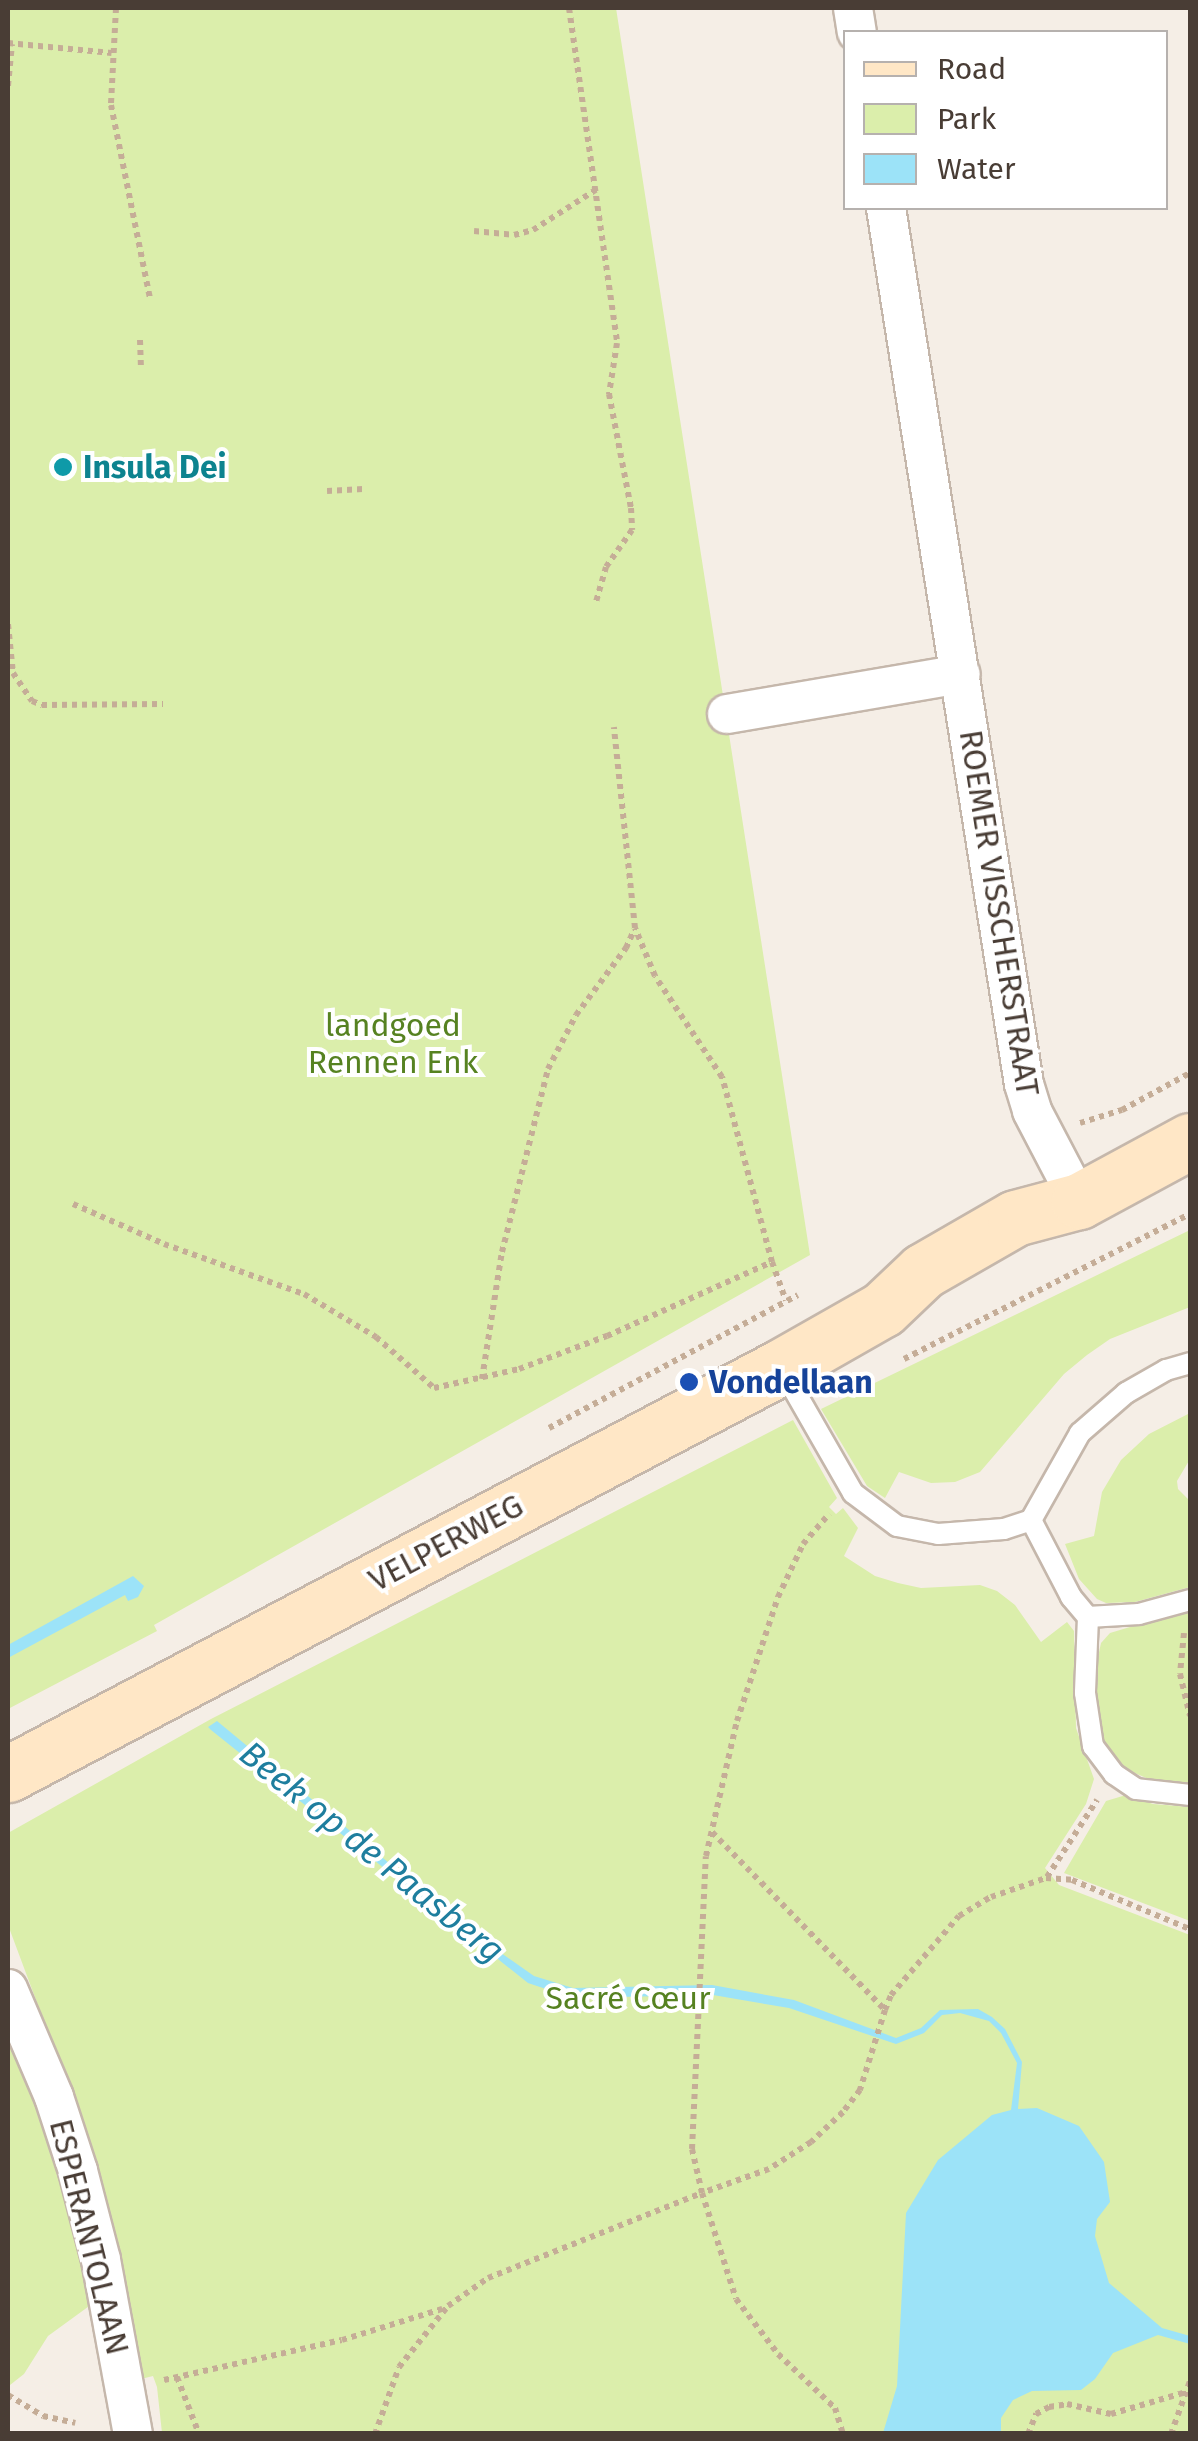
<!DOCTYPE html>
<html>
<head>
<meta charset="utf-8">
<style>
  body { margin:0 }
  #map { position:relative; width:1198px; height:2441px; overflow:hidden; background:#f5eee6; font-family:"Fira Sans",sans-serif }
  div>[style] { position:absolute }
  .green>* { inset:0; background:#dbeeab }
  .water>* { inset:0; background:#9ce3f8 }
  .path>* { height:6px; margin-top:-3px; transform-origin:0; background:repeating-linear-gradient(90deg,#c5ad97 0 5px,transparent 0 10px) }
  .roads { filter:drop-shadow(2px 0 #c5b7ab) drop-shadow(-2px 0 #c5b7ab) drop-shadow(0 2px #c5b7ab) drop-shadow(0 -2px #c5b7ab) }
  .service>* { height:20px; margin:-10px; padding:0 10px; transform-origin:10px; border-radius:10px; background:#fff }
  .minor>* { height:38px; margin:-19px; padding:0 19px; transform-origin:19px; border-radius:19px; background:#fff }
  .secondary>* { height:55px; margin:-27.5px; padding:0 27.5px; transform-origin:27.5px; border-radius:27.5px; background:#ffe7c6 }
  .dots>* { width:28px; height:28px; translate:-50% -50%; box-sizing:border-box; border:5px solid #fff; border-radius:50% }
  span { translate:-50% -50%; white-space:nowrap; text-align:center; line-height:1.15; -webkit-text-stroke:8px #fff; paint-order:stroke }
  .culture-label { font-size:32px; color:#0d838f; font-weight:700 }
  .left { translate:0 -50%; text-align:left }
  .street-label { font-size:32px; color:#493d35 }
  .park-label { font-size:32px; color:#568221 }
  .transit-label { font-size:32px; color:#164399; font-weight:700 }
  .water-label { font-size:35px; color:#1e7e9e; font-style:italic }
  .frame { position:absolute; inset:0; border:10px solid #493d35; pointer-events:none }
  .legend { position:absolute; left:843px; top:30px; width:325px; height:180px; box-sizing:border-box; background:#fff; border:2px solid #b6b1ae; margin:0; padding:12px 18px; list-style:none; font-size:30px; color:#493d35 }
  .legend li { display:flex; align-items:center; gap:20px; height:50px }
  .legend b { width:50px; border:2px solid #b6b1ae }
</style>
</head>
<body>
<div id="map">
  <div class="green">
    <i style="clip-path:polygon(8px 8px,616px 8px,810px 1255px,154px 1625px,157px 1631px,8px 1709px)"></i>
    <i style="clip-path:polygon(1190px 1230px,1190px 1307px,1110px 1339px,1087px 1355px,1064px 1374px,980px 1472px,955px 1482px,931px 1483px,899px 1472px,885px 1498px,867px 1486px,821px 1409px)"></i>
    <i style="clip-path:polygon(1190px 1413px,1190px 1459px,1177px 1481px,1178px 1489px,1190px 1501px,1190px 1587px,1135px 1602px,1106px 1603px,1097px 1599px,1079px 1579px,1065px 1544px,1094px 1536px,1102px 1492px,1121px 1460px,1149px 1434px)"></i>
    <i style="clip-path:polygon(793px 1420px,837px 1498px,829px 1507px,836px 1514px,843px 1508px,858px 1528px,844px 1556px,875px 1576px,898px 1583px,921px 1588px,980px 1585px,997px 1591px,1015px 1605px,1041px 1642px,1067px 1622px,1074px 1631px,1076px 1728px,1094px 1779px,1086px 1804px,1045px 1868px,1059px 1885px,1190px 1935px,1190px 2433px,162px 2433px,157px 2387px,153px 2376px,141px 2379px,70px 2091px,8px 1925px,8px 1833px,211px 1719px)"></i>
    <i style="clip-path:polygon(1190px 1609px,1190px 1785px,1158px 1783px,1123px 1768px,1103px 1742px,1096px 1722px,1098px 1657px,1101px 1643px,1110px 1633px)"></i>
    <i style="clip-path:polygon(1126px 1795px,1153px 1804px,1190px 1807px,1190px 1921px,1064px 1873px,1106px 1801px)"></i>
    <i style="clip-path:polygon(8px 2032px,38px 2103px,62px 2176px,92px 2304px,48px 2336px,24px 2374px,10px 2385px)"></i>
  </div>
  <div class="water">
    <i style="clip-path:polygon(133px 1576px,144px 1586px,138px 1597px,128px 1601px,125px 1595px,8px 1658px,8px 1645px)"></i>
    <i style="clip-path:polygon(217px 1721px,481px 1939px,534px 1976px,573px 1988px,712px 1985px,794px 2000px,896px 2038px,921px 2028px,940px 2010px,978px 2009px,992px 2017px,1005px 2029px,1022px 2062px,1018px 2109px,1037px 2108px,1079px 2126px,1104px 2162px,1110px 2202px,1097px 2219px,1095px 2236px,1109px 2283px,1162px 2328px,1190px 2336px,1190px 2344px,1158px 2335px,1113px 2353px,1095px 2379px,1081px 2390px,1032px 2391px,1013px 2400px,1001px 2418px,1001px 2433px,883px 2433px,897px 2386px,906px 2213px,938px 2160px,992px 2115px,1011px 2110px,1017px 2063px,1001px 2033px,989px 2021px,960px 2013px,942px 2015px,924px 2033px,896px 2044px,789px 2008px,713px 1995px,573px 1998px,528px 1983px,211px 1730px,208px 1727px)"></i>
  </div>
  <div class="path">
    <i style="left:116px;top:8px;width:97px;rotate:93deg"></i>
    <i style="left:111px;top:105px;width:198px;rotate:78.6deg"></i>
    <i style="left:569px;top:8px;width:338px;rotate:81.8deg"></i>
    <i style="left:617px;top:343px;width:52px;rotate:98.9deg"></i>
    <i style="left:609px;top:394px;width:116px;rotate:79.1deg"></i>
    <i style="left:631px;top:508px;width:22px;rotate:87deg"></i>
    <i style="left:632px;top:530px;width:45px;rotate:125.1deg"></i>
    <i style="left:606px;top:567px;width:37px;rotate:106deg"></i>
    <i style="left:8px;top:43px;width:104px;rotate:5.5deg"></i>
    <i style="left:8px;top:86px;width:42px;rotate:-84.6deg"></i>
    <i style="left:474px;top:231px;width:40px;rotate:5.7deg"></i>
    <i style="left:514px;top:235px;width:20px;rotate:-15deg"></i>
    <i style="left:533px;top:230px;width:76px;rotate:-32.6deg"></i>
    <i style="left:140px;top:340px;width:30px;rotate:88deg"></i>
    <i style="left:327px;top:491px;width:36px;rotate:-3deg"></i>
    <i style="left:8px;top:624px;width:49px;rotate:84.2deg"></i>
    <i style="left:13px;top:673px;width:34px;rotate:56deg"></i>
    <i style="left:32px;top:701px;width:11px;rotate:22deg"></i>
    <i style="left:42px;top:705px;width:121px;rotate:-0.5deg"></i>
    <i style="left:1080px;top:1123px;width:44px;rotate:-17.2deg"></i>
    <i style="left:1122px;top:1110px;width:77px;rotate:-28.6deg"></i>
    <i style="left:73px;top:1204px;width:99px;rotate:23.7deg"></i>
    <i style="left:164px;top:1244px;width:149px;rotate:19.7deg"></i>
    <i style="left:304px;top:1294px;width:84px;rotate:30.8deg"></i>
    <i style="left:376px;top:1337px;width:77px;rotate:41.3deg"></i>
    <i style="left:434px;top:1388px;width:87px;rotate:-12.6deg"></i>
    <i style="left:519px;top:1369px;width:94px;rotate:-20.6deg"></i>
    <i style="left:607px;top:1336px;width:181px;rotate:-24.2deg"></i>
    <i style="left:772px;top:1262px;width:192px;rotate:-105.1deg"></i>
    <i style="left:722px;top:1077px;width:121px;rotate:-123.6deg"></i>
    <i style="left:655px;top:976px;width:52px;rotate:-112.6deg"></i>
    <i style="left:635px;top:928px;width:202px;rotate:-96deg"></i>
    <i style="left:772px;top:1262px;width:41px;rotate:70.3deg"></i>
    <i style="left:904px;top:1359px;width:321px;rotate:-26.9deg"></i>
    <i style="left:482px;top:1379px;width:129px;rotate:-81.1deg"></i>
    <i style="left:502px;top:1252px;width:189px;rotate:-75.9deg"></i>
    <i style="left:548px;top:1069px;width:61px;rotate:-62.6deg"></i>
    <i style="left:576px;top:1015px;width:84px;rotate:-53.3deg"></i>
    <i style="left:626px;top:948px;width:20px;rotate:-66deg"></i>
    <i style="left:549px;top:1428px;width:282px;rotate:-28.1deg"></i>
    <i style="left:1184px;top:1633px;width:41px;rotate:95.6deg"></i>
    <i style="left:1180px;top:1674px;width:43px;rotate:76.6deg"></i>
    <i style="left:712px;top:1832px;width:248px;rotate:45.8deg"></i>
    <i style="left:885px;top:2010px;width:84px;rotate:107.4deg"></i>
    <i style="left:860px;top:2090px;width:28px;rotate:128deg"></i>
    <i style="left:843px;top:2112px;width:44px;rotate:136.8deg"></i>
    <i style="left:811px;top:2142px;width:50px;rotate:147.3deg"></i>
    <i style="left:769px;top:2169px;width:71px;rotate:160.3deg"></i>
    <i style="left:702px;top:2193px;width:111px;rotate:72.2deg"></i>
    <i style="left:736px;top:2299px;width:69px;rotate:52.6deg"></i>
    <i style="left:778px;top:2354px;width:79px;rotate:43.5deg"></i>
    <i style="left:835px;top:2408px;width:27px;rotate:73deg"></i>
    <i style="left:1047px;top:1877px;width:92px;rotate:-57deg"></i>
    <i style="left:885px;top:2010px;width:16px;rotate:-68deg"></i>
    <i style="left:891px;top:1995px;width:104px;rotate:-49.3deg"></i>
    <i style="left:959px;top:1916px;width:37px;rotate:-31deg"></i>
    <i style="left:991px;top:1897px;width:58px;rotate:-19.1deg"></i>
    <i style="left:1046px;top:1878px;width:26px;rotate:4deg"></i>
    <i style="left:1072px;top:1880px;width:128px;rotate:22.6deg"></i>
    <i style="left:177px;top:2377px;width:61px;rotate:68.9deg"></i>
    <i style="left:164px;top:2380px;width:182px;rotate:-12.7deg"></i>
    <i style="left:342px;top:2340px;width:105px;rotate:-17.2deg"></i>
    <i style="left:8px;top:2395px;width:41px;rotate:31deg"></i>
    <i style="left:43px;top:2416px;width:33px;rotate:12deg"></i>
    <i style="left:375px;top:2434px;width:71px;rotate:-70.3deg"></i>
    <i style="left:399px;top:2367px;width:78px;rotate:-51.2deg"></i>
    <i style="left:448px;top:2306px;width:49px;rotate:-35deg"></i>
    <i style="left:488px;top:2278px;width:230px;rotate:-21.7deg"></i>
    <i style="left:702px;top:2193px;width:45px;rotate:-102.8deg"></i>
    <i style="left:692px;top:2149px;width:293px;rotate:-87.3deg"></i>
    <i style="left:706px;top:1856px;width:139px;rotate:-77.1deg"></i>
    <i style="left:737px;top:1721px;width:131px;rotate:-71.7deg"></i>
    <i style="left:778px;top:1597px;width:59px;rotate:-64.7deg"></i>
    <i style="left:803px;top:1544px;width:40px;rotate:-49deg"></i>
    <i style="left:1028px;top:2434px;width:22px;rotate:-68deg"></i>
    <i style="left:1036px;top:2414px;width:15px;rotate:-28deg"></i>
    <i style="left:1049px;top:2407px;width:18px;rotate:-9deg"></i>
    <i style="left:1067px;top:2404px;width:45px;rotate:12.8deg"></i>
    <i style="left:1111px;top:2414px;width:78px;rotate:-16.3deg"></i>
    <i style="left:1171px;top:2434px;width:56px;rotate:-70.3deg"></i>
  </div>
  <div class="roads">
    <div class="service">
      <i style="left:782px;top:1369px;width:143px;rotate:60.2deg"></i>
      <i style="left:853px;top:1493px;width:55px;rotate:36.9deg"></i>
      <i style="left:897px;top:1526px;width:42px;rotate:11deg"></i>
      <i style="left:938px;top:1534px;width:66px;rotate:-4.3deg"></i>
      <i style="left:1004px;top:1529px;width:28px;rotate:-18deg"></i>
      <i style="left:1031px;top:1520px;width:100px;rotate:-60.6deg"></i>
      <i style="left:1080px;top:1433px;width:61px;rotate:-41deg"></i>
      <i style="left:1126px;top:1393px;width:46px;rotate:-29.9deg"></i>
      <i style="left:1166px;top:1370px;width:25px;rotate:-16deg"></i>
      <i style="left:1031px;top:1520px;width:87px;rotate:62.5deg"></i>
      <i style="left:1071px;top:1597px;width:26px;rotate:50deg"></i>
      <i style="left:1088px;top:1617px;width:76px;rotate:92.3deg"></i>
      <i style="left:1085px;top:1693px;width:54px;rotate:81.4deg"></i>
      <i style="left:1093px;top:1746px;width:35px;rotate:53deg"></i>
      <i style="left:1114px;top:1774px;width:27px;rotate:34deg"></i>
      <i style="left:1136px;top:1789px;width:54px;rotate:6.3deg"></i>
      <i style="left:1088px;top:1617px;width:51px;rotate:-3.4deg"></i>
      <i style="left:1139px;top:1614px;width:53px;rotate:-15.4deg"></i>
    </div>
    <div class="minor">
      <i style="left:853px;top:8px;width:24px;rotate:81deg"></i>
      <i style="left:886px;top:208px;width:887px;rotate:81.05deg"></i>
      <i style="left:1024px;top:1084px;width:28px;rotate:73deg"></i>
      <i style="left:1032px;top:1111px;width:102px;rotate:62.4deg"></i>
      <i style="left:727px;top:714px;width:237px;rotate:-9.7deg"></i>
      <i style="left:8px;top:1989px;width:117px;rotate:66.9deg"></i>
      <i style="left:54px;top:2097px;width:78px;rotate:72deg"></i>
      <i style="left:78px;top:2171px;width:92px;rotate:75.5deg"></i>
      <i style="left:101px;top:2260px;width:177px;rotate:79.6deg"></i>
    </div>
    <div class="secondary">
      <i style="left:8px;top:1774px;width:874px;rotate:-27.77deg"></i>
      <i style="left:781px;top:1367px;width:117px;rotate:-29.6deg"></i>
      <i style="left:883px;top:1309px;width:55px;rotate:-43.5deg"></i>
      <i style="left:923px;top:1271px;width:106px;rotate:-29.9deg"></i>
      <i style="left:1015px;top:1218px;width:66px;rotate:-14.9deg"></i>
      <i style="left:1079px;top:1201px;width:126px;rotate:-28.4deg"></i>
    </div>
  </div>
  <div class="dots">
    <i style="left:63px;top:467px;background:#0f9aa8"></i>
    <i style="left:689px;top:1382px;background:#1a4fb4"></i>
  </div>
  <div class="culture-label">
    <span class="left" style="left:83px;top:467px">Insula Dei</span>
  </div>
  <div class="street-label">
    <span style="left:999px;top:913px;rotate:81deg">ROEMER VISSCHERSTRAAT</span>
    <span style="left:446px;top:1543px;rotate:-28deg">VELPERWEG</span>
    <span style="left:89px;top:2237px;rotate:76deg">ESPERANTOLAAN</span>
  </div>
  <div class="park-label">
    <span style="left:393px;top:1044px">landgoed<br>Rennen Enk</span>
    <span style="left:628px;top:1998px">Sacré Cœur</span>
  </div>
  <div class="transit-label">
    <span class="left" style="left:709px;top:1382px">Vondellaan</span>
  </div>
  <div class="water-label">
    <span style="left:372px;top:1852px;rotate:39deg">Beek op de Paasberg</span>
  </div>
  <div class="frame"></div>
  <ul class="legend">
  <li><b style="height:12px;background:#ffe7c6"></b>Road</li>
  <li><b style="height:28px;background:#dbeeab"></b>Park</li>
  <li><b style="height:28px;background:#9ce3f8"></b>Water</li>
  </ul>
</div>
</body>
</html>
